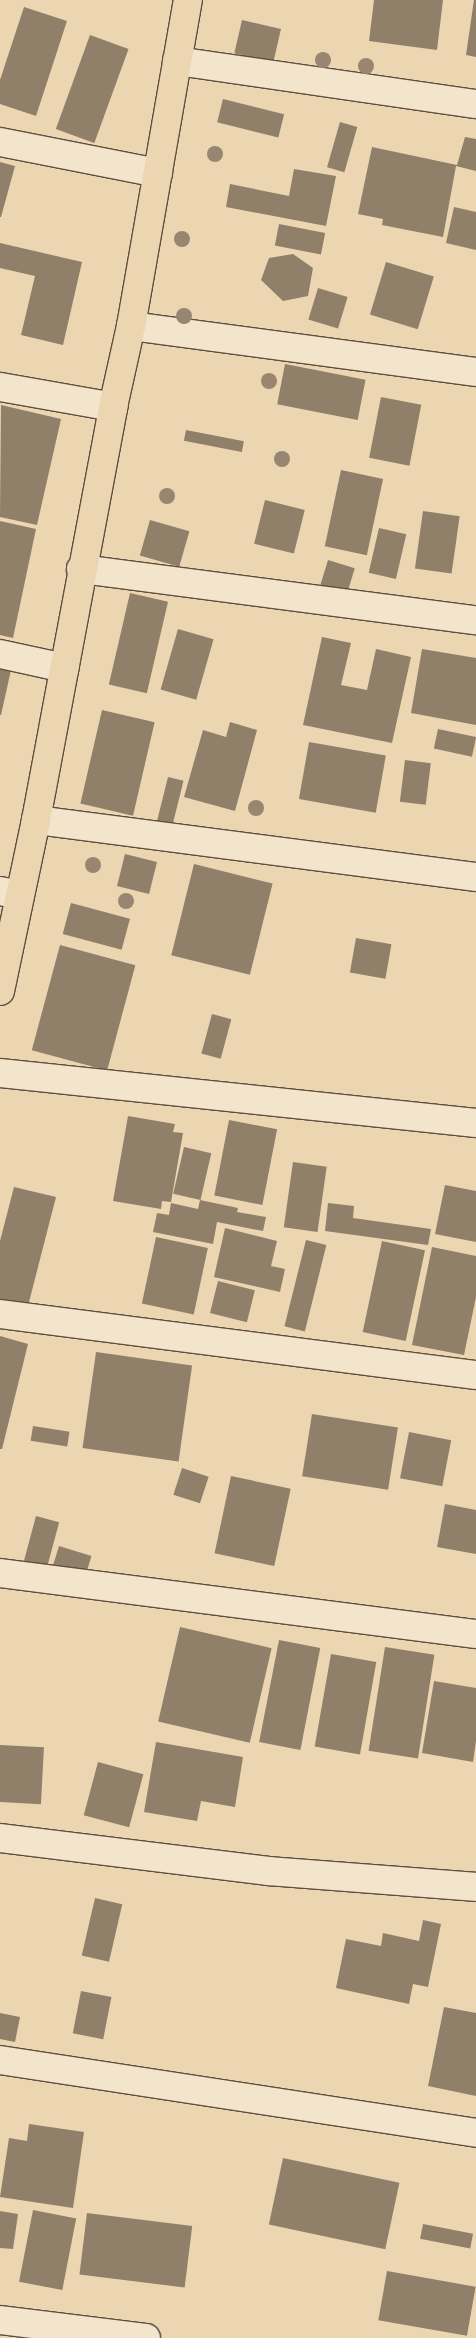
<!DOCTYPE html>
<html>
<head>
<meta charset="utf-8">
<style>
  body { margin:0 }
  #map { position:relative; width:476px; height:2338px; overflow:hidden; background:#ecd5b1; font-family:"Sorts Mill Goudy",serif }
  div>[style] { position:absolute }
  .building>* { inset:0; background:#907f69; transform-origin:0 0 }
  .roads { filter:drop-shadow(1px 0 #5d4e40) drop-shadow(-1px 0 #5d4e40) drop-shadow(0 1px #5d4e40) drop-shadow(0 -1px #5d4e40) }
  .minor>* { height:28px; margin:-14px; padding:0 14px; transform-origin:14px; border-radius:14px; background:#f3e4cc }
  .highway>* { height:28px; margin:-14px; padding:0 14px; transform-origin:14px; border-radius:14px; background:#ecd5b1 }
  .trees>* { width:16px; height:16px; margin:-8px; border-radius:50%; background:#998670 }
  span { translate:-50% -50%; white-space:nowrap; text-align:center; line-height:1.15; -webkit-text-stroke:4px #f3e4cc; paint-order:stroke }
</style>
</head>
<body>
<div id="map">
  <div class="building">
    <i style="clip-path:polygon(374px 0,443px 0,437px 50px,369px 41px)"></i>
    <i style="clip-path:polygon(474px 0,476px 0,476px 57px,466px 55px)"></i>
    <i style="clip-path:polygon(24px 7px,67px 21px,36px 116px,0 104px,0 80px)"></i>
    <i style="left:242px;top:20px;width:40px;height:34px;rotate:13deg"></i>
    <i style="left:90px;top:35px;width:41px;height:100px;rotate:20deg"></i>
    <i style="left:223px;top:99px;width:63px;height:24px;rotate:14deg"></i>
    <i style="left:340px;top:122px;width:18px;height:47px;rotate:16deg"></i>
    <i style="clip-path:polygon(465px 137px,476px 139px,476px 171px,456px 166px,443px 237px,382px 225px,383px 219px,358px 214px,372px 147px,457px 165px)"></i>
    <i style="clip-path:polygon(0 162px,15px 166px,1px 217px,0 217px)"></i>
    <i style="clip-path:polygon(294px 169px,336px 176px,326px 226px,226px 207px,230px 184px,289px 196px)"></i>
    <i style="clip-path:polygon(454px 207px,476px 212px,476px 250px,446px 243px)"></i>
    <i style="left:279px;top:224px;width:47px;height:22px;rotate:11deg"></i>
    <i style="clip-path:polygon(0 243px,82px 262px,63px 345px,21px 335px,35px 276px,0 268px)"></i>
    <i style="clip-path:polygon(293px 254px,313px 268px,308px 296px,283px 301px,261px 280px,269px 258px)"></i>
    <i style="left:386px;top:262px;width:50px;height:55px;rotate:17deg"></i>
    <i style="left:318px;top:288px;width:31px;height:33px;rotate:17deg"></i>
    <i style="left:285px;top:364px;width:82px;height:41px;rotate:11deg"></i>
    <i style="left:381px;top:397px;width:41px;height:62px;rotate:11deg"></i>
    <i style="clip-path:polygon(1px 405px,61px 419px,37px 525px,0 517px)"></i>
    <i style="left:186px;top:430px;width:59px;height:11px;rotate:11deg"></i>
    <i style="left:341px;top:470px;width:43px;height:78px;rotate:12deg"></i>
    <i style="left:265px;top:500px;width:41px;height:45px;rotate:14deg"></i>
    <i style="left:423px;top:511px;width:37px;height:58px;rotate:8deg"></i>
    <i style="left:150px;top:520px;width:41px;height:37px;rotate:16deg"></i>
    <i style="clip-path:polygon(0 521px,36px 529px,13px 638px,0 635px)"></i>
    <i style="left:379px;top:528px;width:28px;height:46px;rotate:13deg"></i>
    <i style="left:328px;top:560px;width:28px;height:30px;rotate:17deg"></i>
    <i style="left:130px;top:593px;width:39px;height:94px;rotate:13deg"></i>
    <i style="left:178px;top:629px;width:37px;height:63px;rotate:16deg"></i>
    <i style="clip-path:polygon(322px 637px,351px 643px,341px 685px,367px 690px,376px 649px,411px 657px,392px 743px,303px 725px)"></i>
    <i style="clip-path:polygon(422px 649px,476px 658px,476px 725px,411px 713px)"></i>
    <i style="clip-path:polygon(0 668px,11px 670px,1px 715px,0 715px)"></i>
    <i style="left:102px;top:710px;width:54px;height:96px;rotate:13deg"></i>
    <i style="clip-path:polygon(230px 722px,257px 730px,235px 811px,184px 797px,203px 730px,226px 737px)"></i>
    <i style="left:438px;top:729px;width:39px;height:20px;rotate:12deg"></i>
    <i style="left:309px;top:742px;width:78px;height:58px;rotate:10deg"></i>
    <i style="left:405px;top:760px;width:26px;height:42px;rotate:7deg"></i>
    <i style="left:168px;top:777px;width:16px;height:48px;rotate:14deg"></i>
    <i style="left:125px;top:854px;width:33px;height:33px;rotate:14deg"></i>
    <i style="left:194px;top:864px;width:81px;height:94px;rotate:14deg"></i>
    <i style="left:71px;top:903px;width:61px;height:32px;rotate:15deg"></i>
    <i style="left:356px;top:938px;width:36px;height:35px;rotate:10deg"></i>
    <i style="left:60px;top:945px;width:78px;height:109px;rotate:15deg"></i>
    <i style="left:212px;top:1014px;width:20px;height:41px;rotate:15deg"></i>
    <i style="clip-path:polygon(128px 1116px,175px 1124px,173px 1132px,183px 1133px,171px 1202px,162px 1201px,161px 1209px,113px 1201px)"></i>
    <i style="left:229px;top:1120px;width:49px;height:77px;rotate:11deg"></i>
    <i style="left:184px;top:1147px;width:28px;height:48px;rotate:13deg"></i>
    <i style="left:293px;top:1162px;width:34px;height:66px;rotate:8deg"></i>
    <i style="clip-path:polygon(445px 1185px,476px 1191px,476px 1242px,435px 1234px)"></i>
    <i style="clip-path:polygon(14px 1187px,56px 1197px,28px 1306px,0 1299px,0 1241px)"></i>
    <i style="clip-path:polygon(200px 1200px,238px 1208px,237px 1212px,266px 1217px,263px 1231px,217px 1222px,213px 1244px,153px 1232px,157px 1213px,169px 1215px,171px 1203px,198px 1209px)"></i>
    <i style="clip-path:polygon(328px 1203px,354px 1206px,353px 1218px,431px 1229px,428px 1245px,325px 1231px)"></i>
    <i style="clip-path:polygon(225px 1228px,277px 1241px,271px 1266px,285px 1269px,280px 1292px,214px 1277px)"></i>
    <i style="left:156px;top:1237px;width:53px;height:68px;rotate:12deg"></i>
    <i style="left:306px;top:1240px;width:21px;height:89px;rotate:14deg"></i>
    <i style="left:382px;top:1241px;width:44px;height:93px;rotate:12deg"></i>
    <i style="clip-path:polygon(432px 1247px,476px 1256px,476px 1297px,464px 1355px,412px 1345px)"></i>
    <i style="left:218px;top:1281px;width:38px;height:33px;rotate:14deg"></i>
    <i style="clip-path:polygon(0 1336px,28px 1344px,2px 1449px,0 1449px)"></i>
    <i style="left:96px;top:1352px;width:97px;height:97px;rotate:8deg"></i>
    <i style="left:312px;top:1414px;width:87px;height:63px;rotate:9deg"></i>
    <i style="left:33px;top:1426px;width:37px;height:15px;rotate:9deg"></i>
    <i style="left:409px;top:1432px;width:43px;height:47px;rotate:11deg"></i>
    <i style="left:182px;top:1468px;width:28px;height:28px;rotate:18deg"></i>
    <i style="left:231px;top:1476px;width:61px;height:79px;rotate:12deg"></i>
    <i style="clip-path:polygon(445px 1504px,476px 1510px,476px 1554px,437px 1547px)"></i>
    <i style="left:36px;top:1516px;width:24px;height:48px;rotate:15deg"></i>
    <i style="left:59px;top:1546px;width:34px;height:21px;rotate:17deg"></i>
    <i style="left:180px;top:1627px;width:94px;height:97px;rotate:13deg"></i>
    <i style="left:279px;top:1640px;width:42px;height:104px;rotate:11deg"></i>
    <i style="left:385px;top:1647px;width:50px;height:105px;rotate:9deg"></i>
    <i style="left:331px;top:1654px;width:46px;height:94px;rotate:10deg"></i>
    <i style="clip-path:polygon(434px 1681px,476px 1688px,476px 1741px,473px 1762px,422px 1753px)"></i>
    <i style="clip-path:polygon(156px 1742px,243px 1757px,235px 1807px,201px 1801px,197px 1821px,144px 1812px)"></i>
    <i style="left:0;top:1745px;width:44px;height:57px;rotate:3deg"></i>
    <i style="left:98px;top:1762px;width:47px;height:55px;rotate:15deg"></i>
    <i style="left:95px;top:1898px;width:28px;height:59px;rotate:13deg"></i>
    <i style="clip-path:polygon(423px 1920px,441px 1924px,428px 1987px,413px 1984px,409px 2004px,336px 1988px,346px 1939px,381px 1946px,383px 1933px,419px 1941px)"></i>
    <i style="left:81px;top:1991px;width:31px;height:43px;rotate:11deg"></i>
    <i style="clip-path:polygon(444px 2007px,476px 2013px,476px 2096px,428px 2086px)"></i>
    <i style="clip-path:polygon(0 2013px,20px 2017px,15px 2042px,0 2039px)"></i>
    <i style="clip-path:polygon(29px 2124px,84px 2132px,73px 2208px,0 2197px,9px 2138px,27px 2141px)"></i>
    <i style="left:283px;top:2158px;width:119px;height:68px;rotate:12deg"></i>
    <i style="left:33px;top:2210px;width:44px;height:73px;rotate:11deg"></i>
    <i style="clip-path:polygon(0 2211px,18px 2214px,13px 2249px,0 2248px)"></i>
    <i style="left:87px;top:2213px;width:106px;height:62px;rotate:7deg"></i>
    <i style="left:423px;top:2224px;width:51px;height:15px;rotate:11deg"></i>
    <i style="left:387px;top:2271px;width:90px;height:50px;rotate:10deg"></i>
  </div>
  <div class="roads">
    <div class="minor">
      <i style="left:177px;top:61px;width:302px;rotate:8.2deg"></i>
      <i style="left:0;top:142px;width:161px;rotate:11.1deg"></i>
      <i style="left:131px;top:326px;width:348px;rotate:7.6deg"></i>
      <i style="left:0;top:387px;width:115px;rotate:10deg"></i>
      <i style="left:81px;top:569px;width:398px;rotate:7.4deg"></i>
      <i style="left:0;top:654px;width:66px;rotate:12.3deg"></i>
      <i style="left:36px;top:820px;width:444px;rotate:7.4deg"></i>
      <i style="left:0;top:891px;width:20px;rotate:11deg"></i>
      <i style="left:0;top:1073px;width:479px;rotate:6deg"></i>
      <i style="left:0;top:1314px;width:480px;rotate:7.3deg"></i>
      <i style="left:0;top:1573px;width:480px;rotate:7.3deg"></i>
      <i style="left:0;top:1838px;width:271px;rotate:7deg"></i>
      <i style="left:269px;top:1871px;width:208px;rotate:4.4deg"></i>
      <i style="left:0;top:2060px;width:482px;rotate:8.7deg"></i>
      <i style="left:0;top:2320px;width:147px;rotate:7deg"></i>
    </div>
    <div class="highway">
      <i style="left:0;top:991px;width:175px;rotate:-78.1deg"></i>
      <i style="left:36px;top:820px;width:420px;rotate:-79.4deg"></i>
      <i style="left:113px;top:407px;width:83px;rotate:-77.5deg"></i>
      <i style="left:131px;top:326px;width:331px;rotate:-80.1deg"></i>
    </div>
  </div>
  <div class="trees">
    <i style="left:323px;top:60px"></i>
    <i style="left:366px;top:66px"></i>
    <i style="left:215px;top:154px"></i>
    <i style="left:182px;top:239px"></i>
    <i style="left:184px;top:316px"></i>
    <i style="left:269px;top:381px"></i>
    <i style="left:282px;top:459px"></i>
    <i style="left:167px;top:496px"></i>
    <i style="left:256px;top:808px"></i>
    <i style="left:93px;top:865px"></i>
    <i style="left:126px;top:901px"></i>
  </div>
</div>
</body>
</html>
